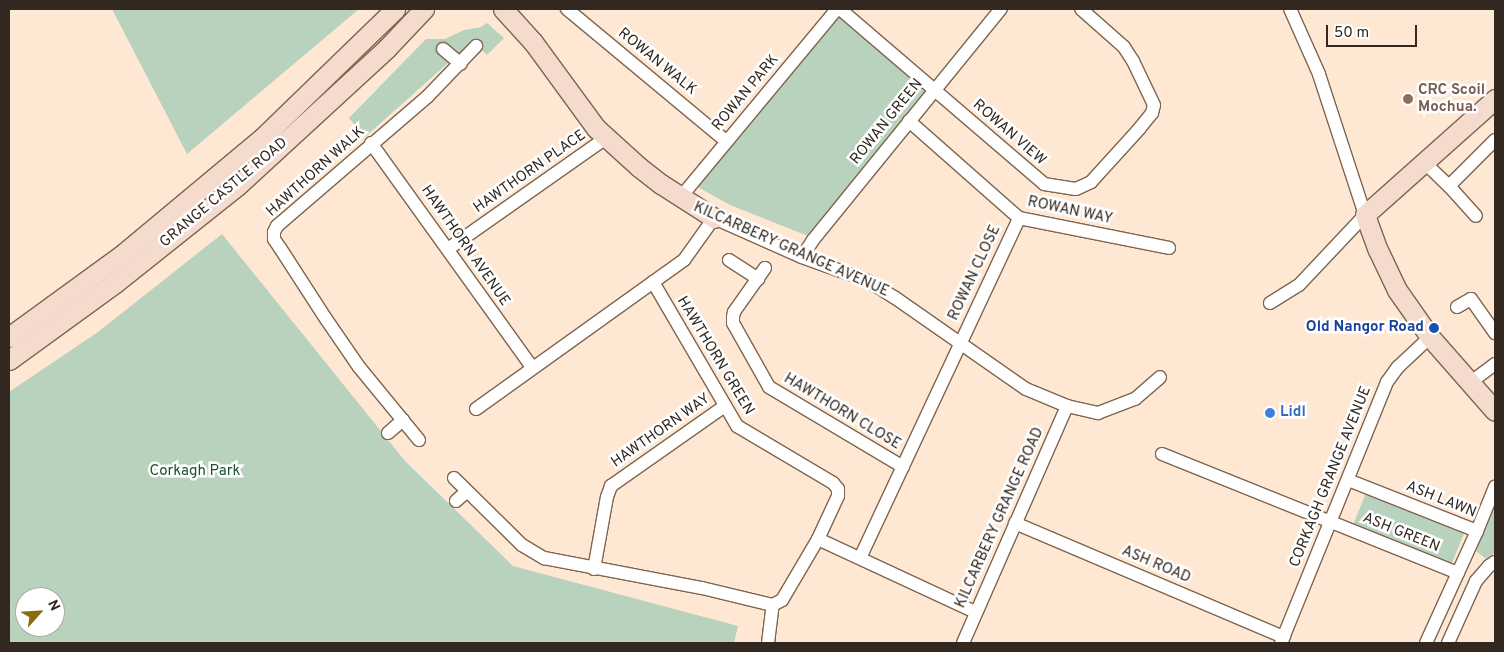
<!DOCTYPE html>
<html>
<head>
<meta charset="utf-8">
<style>
  body { margin:0 }
  #map { position:relative; width:1504px; height:652px; overflow:hidden; background:#fee7d3; font-family:Overpass,sans-serif }
  div>[style] { position:absolute }
  .green>* { inset:0; background:#b8d2be; transform-origin:0 0 }
  .roads { filter:drop-shadow(1px 0 #7e654f) drop-shadow(-1px 0 #7e654f) drop-shadow(0 1px #7e654f) drop-shadow(0 -1px #7e654f) }
  .street>* { height:12px; margin:-6px; padding:0 6px; transform-origin:6px; border-radius:6px; background:#fff }
  .secondary>* { height:19px; margin:-9.5px; padding:0 9.5px; transform-origin:9.5px; border-radius:9.5px; background:#f5dbcd }
  .dots>* { width:14px; height:14px; translate:-50% -50%; box-sizing:border-box; border:2px solid #fff; border-radius:50% }
  span { translate:-50% -50%; white-space:nowrap; text-align:center; line-height:1.15; -webkit-text-stroke:5px #fff; paint-order:stroke }
  .street-label { font-size:15px; color:#33281f }
  .education-label { font-size:15px; color:#785e54; font-weight:700 }
  .left { translate:0 -50%; text-align:left }
  .transit-label { font-size:15px; color:#164399; font-weight:700 }
  .right { translate:-100% -50%; text-align:right }
  .shop-label { font-size:15px; color:#366cbe; font-weight:700 }
  .park-label { font-size:15px; color:#1d5130 }
  .frame { position:absolute; inset:0; border:10px solid #33281f; pointer-events:none }
  .north { position:absolute; left:15px; top:587px; width:50px; height:50px; box-sizing:border-box; background:#fff; border:1px solid #ada9a5; border-radius:50%; rotate:64deg; font-size:14px; font-weight:700; line-height:20px; text-align:center; color:#33281f }
  .north::after { content:''; display:block; margin:auto; width:18px; height:22px; background:#8b6c0d; clip-path:polygon(50% 0,100% 100%,50% 72%,0 100%) }
  .scale { position:absolute; left:1326px; top:25px; width:91px; height:22px; box-sizing:border-box; border:2px solid #33281f; border-top:0; padding-left:6px; font-size:15px; line-height:18px; white-space:nowrap; color:#33281f; -webkit-text-stroke:4px #fff; paint-order:stroke }
</style>
</head>
<body>
<div id="map">
  <div class="green">
    <i style="clip-path:polygon(112px 9px,359px 9px,187px 154px)"></i>
    <i style="clip-path:polygon(840px 16px,924px 87px,924px 94px,808px 236px,730px 205px,696px 186px,835px 18px)"></i>
    <i style="clip-path:polygon(487px 23px,504px 38px,487px 55px,474px 43px,461px 53px,455px 53px,449px 62px,365px 137px,349px 118px,426px 39px,445px 39px,464px 30px,481px 27px)"></i>
    <i style="clip-path:polygon(evenodd,222px 234px,405px 461px,513px 566px,738px 626px,734px 643px,9px 643px,9px 392px,98px 332px,222px 234px,25px 597px,55px 597px,55px 627px,25px 627px,25px 597px)"></i>
    <i style="left:1366px;top:493px;width:106px;height:35px;rotate:22deg"></i>
    <i style="clip-path:polygon(1495px 500px,1495px 553px,1486px 559px,1476px 551px)"></i>
  </div>
  <div class="roads">
    <div class="street">
      <i style="left:567px;top:9px;width:207px;rotate:39.7deg"></i>
      <i style="left:840px;top:9px;width:269px;rotate:40.6deg"></i>
      <i style="left:1044px;top:184px;width:32px;rotate:9deg"></i>
      <i style="left:1076px;top:189px;width:17px;rotate:-25deg"></i>
      <i style="left:1091px;top:182px;width:72px;rotate:-47.8deg"></i>
      <i style="left:1139px;top:129px;width:21px;rotate:-51deg"></i>
      <i style="left:1152px;top:113px;width:8px;rotate:-76deg"></i>
      <i style="left:1154px;top:105px;width:49px;rotate:-115.5deg"></i>
      <i style="left:1133px;top:61px;width:17px;rotate:-123deg"></i>
      <i style="left:1124px;top:47px;width:57px;rotate:-138.5deg"></i>
      <i style="left:443px;top:49px;width:23px;rotate:40deg"></i>
      <i style="left:909px;top:121px;width:147px;rotate:41.4deg"></i>
      <i style="left:1019px;top:218px;width:153px;rotate:11.3deg"></i>
      <i style="left:371px;top:143px;width:276px;rotate:54.3deg"></i>
      <i style="left:1424px;top:162px;width:35px;rotate:44deg"></i>
      <i style="left:1449px;top:186px;width:65px;rotate:-45deg"></i>
      <i style="left:1449px;top:186px;width:40px;rotate:48deg"></i>
      <i style="left:680px;top:198px;width:246px;rotate:-50.3deg"></i>
      <i style="left:448px;top:249px;width:193px;rotate:-35.1deg"></i>
      <i style="left:802px;top:257px;width:20px;rotate:-57deg"></i>
      <i style="left:813px;top:240px;width:298px;rotate:-50.9deg"></i>
      <i style="left:729px;top:260px;width:35px;rotate:33deg"></i>
      <i style="left:765px;top:268px;width:54px;rotate:125.2deg"></i>
      <i style="left:734px;top:312px;width:5px;rotate:101deg"></i>
      <i style="left:733px;top:317px;width:6px;rotate:90deg"></i>
      <i style="left:733px;top:323px;width:73px;rotate:60.6deg"></i>
      <i style="left:769px;top:387px;width:156px;rotate:30.8deg"></i>
      <i style="left:653px;top:282px;width:167px;rotate:59.7deg"></i>
      <i style="left:737px;top:426px;width:112px;rotate:30.7deg"></i>
      <i style="left:833px;top:483px;width:8px;rotate:50deg"></i>
      <i style="left:838px;top:489px;width:7px;rotate:90deg"></i>
      <i style="left:838px;top:496px;width:47px;rotate:114.9deg"></i>
      <i style="left:818px;top:539px;width:71px;rotate:120.5deg"></i>
      <i style="left:782px;top:600px;width:10px;rotate:151deg"></i>
      <i style="left:1270px;top:303px;width:34px;rotate:-32deg"></i>
      <i style="left:1299px;top:285px;width:96px;rotate:-46.7deg"></i>
      <i style="left:1365px;top:215px;width:148px;rotate:-108.1deg"></i>
      <i style="left:1319px;top:74px;width:71px;rotate:-114deg"></i>
      <i style="left:1457px;top:307px;width:16px;rotate:-30deg"></i>
      <i style="left:1471px;top:299px;width:42px;rotate:54.8deg"></i>
      <i style="left:1471px;top:382px;width:30px;rotate:-37deg"></i>
      <i style="left:476px;top:409px;width:256px;rotate:-35.6deg"></i>
      <i style="left:684px;top:260px;width:52px;rotate:-54.5deg"></i>
      <i style="left:714px;top:218px;width:96px;rotate:23.9deg"></i>
      <i style="left:802px;top:257px;width:70px;rotate:20deg"></i>
      <i style="left:868px;top:281px;width:31px;rotate:32deg"></i>
      <i style="left:894px;top:297px;width:161px;rotate:34.9deg"></i>
      <i style="left:1026px;top:389px;width:44px;rotate:22.5deg"></i>
      <i style="left:1067px;top:406px;width:32px;rotate:13deg"></i>
      <i style="left:1098px;top:413px;width:40px;rotate:-21deg"></i>
      <i style="left:1135px;top:399px;width:33px;rotate:-41deg"></i>
      <i style="left:388px;top:433px;width:20px;rotate:-41deg"></i>
      <i style="left:419px;top:440px;width:94px;rotate:-129.4deg"></i>
      <i style="left:359px;top:367px;width:58px;rotate:-124.5deg"></i>
      <i style="left:326px;top:319px;width:85px;rotate:-122.9deg"></i>
      <i style="left:280px;top:248px;width:11px;rotate:-124deg"></i>
      <i style="left:274px;top:239px;width:7px;rotate:-90deg"></i>
      <i style="left:274px;top:232px;width:7px;rotate:-63deg"></i>
      <i style="left:277px;top:226px;width:198px;rotate:-40.7deg"></i>
      <i style="left:427px;top:97px;width:71px;rotate:-46.1deg"></i>
      <i style="left:1162px;top:454px;width:319px;rotate:21.9deg"></i>
      <i style="left:454px;top:478px;width:95px;rotate:44.6deg"></i>
      <i style="left:522px;top:545px;width:26px;rotate:31deg"></i>
      <i style="left:544px;top:558px;width:161px;rotate:10.8deg"></i>
      <i style="left:702px;top:588px;width:73px;rotate:13.5deg"></i>
      <i style="left:1348px;top:480px;width:139px;rotate:21.6deg"></i>
      <i style="left:1477px;top:531px;width:48px;rotate:-67.8deg"></i>
      <i style="left:456px;top:501px;width:13px;rotate:-42deg"></i>
      <i style="left:1015px;top:523px;width:292px;rotate:23deg"></i>
      <i style="left:818px;top:539px;width:173px;rotate:24.9deg"></i>
      <i style="left:860px;top:558px;width:375px;rotate:-64.9deg"></i>
      <i style="left:594px;top:569px;width:73px;rotate:-79.8deg"></i>
      <i style="left:607px;top:497px;width:12px;rotate:-70deg"></i>
      <i style="left:611px;top:486px;width:139px;rotate:-35.1deg"></i>
      <i style="left:768px;top:643px;width:38px;rotate:-83deg"></i>
      <i style="left:963px;top:643px;width:259px;rotate:-66.3deg"></i>
      <i style="left:1281px;top:643px;width:282px;rotate:-67.9deg"></i>
      <i style="left:1387px;top:382px;width:19px;rotate:-54deg"></i>
      <i style="left:1398px;top:367px;width:44px;rotate:-43.2deg"></i>
      <i style="left:1426px;top:643px;width:123px;rotate:-65.5deg"></i>
      <i style="left:1448px;top:643px;width:68px;rotate:-65.7deg"></i>
      <i style="left:1476px;top:581px;width:20px;rotate:-49deg"></i>
      <i style="left:1489px;top:566px;width:7px;rotate:-34deg"></i>
    </div>
    <div class="secondary">
      <i style="left:503px;top:9px;width:45px;rotate:47.7deg"></i>
      <i style="left:533px;top:42px;width:107px;rotate:53.8deg"></i>
      <i style="left:596px;top:128px;width:58px;rotate:42.2deg"></i>
      <i style="left:639px;top:167px;width:28px;rotate:38deg"></i>
      <i style="left:661px;top:184px;width:63px;rotate:32.7deg"></i>
      <i style="left:1495px;top:99px;width:174px;rotate:138.3deg"></i>
      <i style="left:1365px;top:215px;width:37px;rotate:70deg"></i>
      <i style="left:1378px;top:250px;width:44px;rotate:64.6deg"></i>
      <i style="left:1397px;top:290px;width:57px;rotate:54.9deg"></i>
      <i style="left:1430px;top:337px;width:98px;rotate:48.7deg"></i>
      <i style="left:9px;top:337px;width:142px;rotate:-36.1deg"></i>
      <i style="left:124px;top:253px;width:178px;rotate:-39.8deg"></i>
      <i style="left:261px;top:139px;width:187px;rotate:-44.1deg"></i>
      <i style="left:9px;top:360px;width:131px;rotate:-36deg"></i>
      <i style="left:115px;top:283px;width:156px;rotate:-38.5deg"></i>
      <i style="left:237px;top:186px;width:204px;rotate:-42.6deg"></i>
      <i style="left:387px;top:48px;width:54px;rotate:-46.5deg"></i>
    </div>
  </div>
  <div class="dots">
    <i style="left:1408px;top:99px;background:#8d6e63"></i>
    <i style="left:1434px;top:328px;background:#1a4fb4"></i>
    <i style="left:1270px;top:413px;background:#3f7fe0"></i>
  </div>
  <div class="street-label">
    <span style="left:657px;top:62px;rotate:39deg">ROWAN WALK</span>
    <span style="left:746px;top:93px;rotate:-50deg">ROWAN PARK</span>
    <span style="left:887px;top:122px;rotate:-51deg">ROWAN GREEN</span>
    <span style="left:1009px;top:133px;rotate:41deg">ROWAN VIEW</span>
    <span style="left:316px;top:172px;rotate:-42deg">HAWTHORN WALK</span>
    <span style="left:530px;top:172px;rotate:-35deg">HAWTHORN PLACE</span>
    <span style="left:224px;top:193px;rotate:-40deg">GRANGE CASTLE ROAD</span>
    <span style="left:1070px;top:211px;rotate:12deg">ROWAN WAY</span>
    <span style="left:465px;top:246px;rotate:55deg">HAWTHORN AVENUE</span>
    <span style="left:791px;top:250px;rotate:24deg">KILCARBERY GRANGE AVENUE</span>
    <span style="left:975px;top:273px;rotate:-65deg">ROWAN CLOSE</span>
    <span style="left:715px;top:356px;rotate:59deg">HAWTHORN GREEN</span>
    <span style="left:842px;top:412px;rotate:31deg">HAWTHORN CLOSE</span>
    <span style="left:661px;top:431px;rotate:-35deg">HAWTHORN WAY</span>
    <span style="left:1331px;top:477px;rotate:-68deg">CORKAGH GRANGE AVENUE</span>
    <span style="left:1441px;top:500px;rotate:22deg">ASH LAWN</span>
    <span style="left:1000px;top:518px;rotate:-66deg">KILCARBERY GRANGE ROAD</span>
    <span style="left:1401px;top:533px;rotate:22deg">ASH GREEN</span>
    <span style="left:1156px;top:565px;rotate:23deg">ASH ROAD</span>
  </div>
  <div class="education-label">
    <span class="left" style="left:1418px;top:99px">CRC Scoil<br>Mochua.</span>
  </div>
  <div class="transit-label">
    <span class="right" style="left:1424px;top:328px">Old Nangor Road</span>
  </div>
  <div class="shop-label">
    <span class="left" style="left:1280px;top:413px">Lidl</span>
  </div>
  <div class="park-label">
    <span style="left:195px;top:472px">Corkagh Park</span>
  </div>
  <div class="frame"></div>
  <div class="north">N</div>
  <div class="scale">50 m</div>
</div>
</body>
</html>
